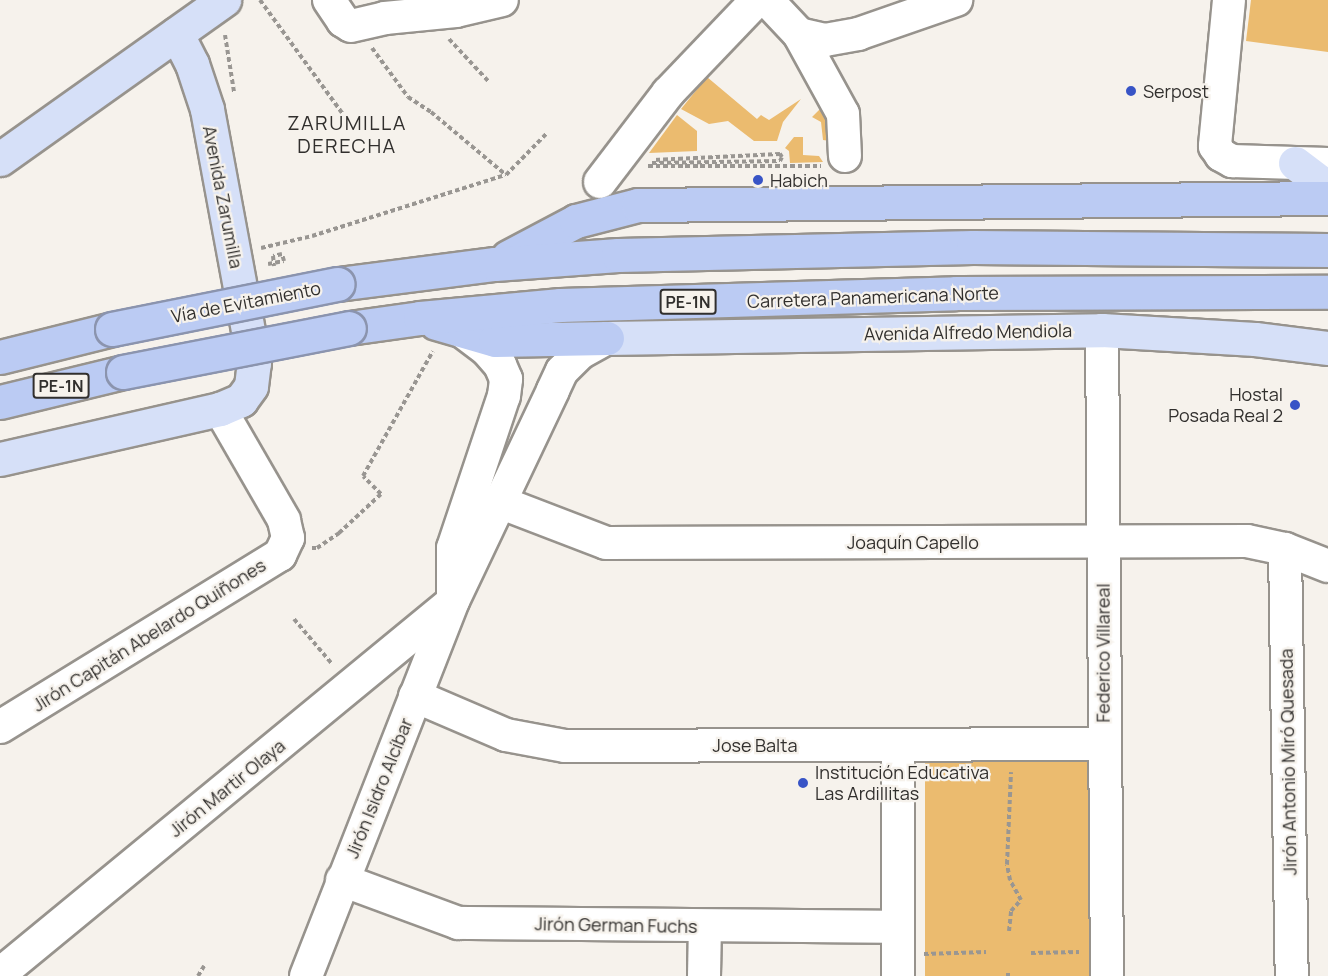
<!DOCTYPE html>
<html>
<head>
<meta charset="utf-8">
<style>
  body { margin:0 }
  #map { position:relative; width:1328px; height:976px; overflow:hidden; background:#f6f2ec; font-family:Manrope,sans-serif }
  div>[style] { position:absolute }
  .green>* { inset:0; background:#ebbb6f; transform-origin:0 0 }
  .path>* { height:4px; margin-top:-2px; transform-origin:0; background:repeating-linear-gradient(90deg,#999692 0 4.5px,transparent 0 7.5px) }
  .roads { filter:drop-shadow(2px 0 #97938d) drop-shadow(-2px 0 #97938d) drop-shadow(0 2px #97938d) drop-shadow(0 -2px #97938d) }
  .minor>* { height:32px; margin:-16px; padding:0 16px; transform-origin:16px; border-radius:16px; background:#fff }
  .major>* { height:33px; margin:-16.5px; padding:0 16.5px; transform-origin:16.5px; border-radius:16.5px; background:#d6e0f8 }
  .highway>* { height:33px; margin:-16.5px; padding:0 16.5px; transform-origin:16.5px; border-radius:16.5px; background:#bbcbf3 }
  .path-bridge>* { height:4px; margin-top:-2px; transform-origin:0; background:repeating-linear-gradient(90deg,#999692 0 4.5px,transparent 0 7.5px) }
  .bridges { filter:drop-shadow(2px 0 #8b94ae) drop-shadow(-2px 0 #8b94ae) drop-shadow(0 2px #8b94ae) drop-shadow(0 -2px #8b94ae) }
  .highway-bridge>* { height:33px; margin:-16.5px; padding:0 16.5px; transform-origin:16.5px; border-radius:16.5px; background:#bbcbf3 }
  .dots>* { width:16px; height:16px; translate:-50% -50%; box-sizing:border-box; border:3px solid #f6f2ec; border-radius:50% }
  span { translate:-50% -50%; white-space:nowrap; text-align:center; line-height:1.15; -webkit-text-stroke:4.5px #f6f2ec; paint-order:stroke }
  .shield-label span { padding:2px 4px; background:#f6f2ec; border:2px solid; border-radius:4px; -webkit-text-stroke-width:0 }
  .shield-label { font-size:16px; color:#312f2d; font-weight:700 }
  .poi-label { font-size:18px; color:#312f2d }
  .left { translate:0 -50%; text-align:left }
  .right { translate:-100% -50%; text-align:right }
  .street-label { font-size:18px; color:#312f2d }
  .neighbourhood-label { font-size:20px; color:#312f2d; letter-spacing:1.5px }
</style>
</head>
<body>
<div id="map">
  <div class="green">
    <i style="clip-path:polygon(1251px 0,1328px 0,1328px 52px,1246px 41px)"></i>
    <i style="clip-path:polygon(707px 77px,757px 119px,761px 115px,769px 120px,801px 99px,783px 122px,777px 141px,754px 141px,728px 121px,709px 124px,681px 109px)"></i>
    <i style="clip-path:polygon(822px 107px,831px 120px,830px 141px,823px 140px,821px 122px,812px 117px)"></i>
    <i style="clip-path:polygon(677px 115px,697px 131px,697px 151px,649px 153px)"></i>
    <i style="clip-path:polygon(794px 137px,803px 137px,803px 155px,819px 156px,823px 162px,790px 163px,789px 151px,785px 148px)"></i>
    <i style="left:925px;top:759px;width:170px;height:217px"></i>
  </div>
  <div class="path">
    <i style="left:260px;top:0;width:140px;rotate:54deg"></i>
    <i style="left:225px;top:35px;width:58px;rotate:81deg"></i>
    <i style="left:449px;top:39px;width:59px;rotate:47.1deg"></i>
    <i style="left:372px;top:48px;width:61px;rotate:53.7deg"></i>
    <i style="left:408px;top:97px;width:27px;rotate:33deg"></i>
    <i style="left:431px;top:112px;width:98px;rotate:40deg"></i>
    <i style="left:652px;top:163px;width:128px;rotate:-0.9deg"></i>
    <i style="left:780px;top:161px;width:4px;rotate:-63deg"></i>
    <i style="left:782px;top:157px;width:4px;rotate:-124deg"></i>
    <i style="left:780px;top:154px;width:127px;rotate:177.3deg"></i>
    <i style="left:648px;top:166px;width:173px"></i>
    <i style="left:261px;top:248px;width:52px;rotate:-13.2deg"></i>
    <i style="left:312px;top:236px;width:203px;rotate:-17.5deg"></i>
    <i style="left:506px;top:175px;width:59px;rotate:-45.7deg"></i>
    <i style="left:268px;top:264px;width:16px;rotate:-11deg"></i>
    <i style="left:284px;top:261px;width:7px;rotate:-106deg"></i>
    <i style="left:282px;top:254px;width:9px;rotate:167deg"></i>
    <i style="left:312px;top:548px;width:5px"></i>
    <i style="left:317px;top:548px;width:27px;rotate:-34deg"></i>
    <i style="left:339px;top:533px;width:57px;rotate:-42.9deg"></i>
    <i style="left:381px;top:494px;width:25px;rotate:-135deg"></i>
    <i style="left:363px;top:476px;width:143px;rotate:-60.8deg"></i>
    <i style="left:294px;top:619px;width:59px;rotate:49.8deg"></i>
    <i style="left:1009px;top:931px;width:20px;rotate:-84deg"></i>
    <i style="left:1011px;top:911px;width:15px;rotate:-48deg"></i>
    <i style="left:1021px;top:900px;width:23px;rotate:-119deg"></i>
    <i style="left:1010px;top:880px;width:16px;rotate:-101deg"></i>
    <i style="left:1007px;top:864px;width:92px;rotate:-87.5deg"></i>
    <i style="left:1031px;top:953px;width:48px;rotate:-1.2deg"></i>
    <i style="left:924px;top:954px;width:62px;rotate:-1.8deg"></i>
    <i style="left:198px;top:976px;width:12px;rotate:-59deg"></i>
    <i style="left:1008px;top:976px;width:3px;rotate:-90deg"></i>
  </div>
  <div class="roads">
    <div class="minor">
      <i style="left:329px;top:0;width:25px;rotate:56deg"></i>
      <i style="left:343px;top:21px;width:9px;rotate:32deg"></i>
      <i style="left:351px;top:26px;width:35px;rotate:-13deg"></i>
      <i style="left:385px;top:18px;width:71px;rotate:-5.6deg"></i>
      <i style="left:456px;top:11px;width:47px;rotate:-13.4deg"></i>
      <i style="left:767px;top:0;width:47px;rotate:46.7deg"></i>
      <i style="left:799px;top:34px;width:27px;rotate:13deg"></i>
      <i style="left:825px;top:40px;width:34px;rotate:-10deg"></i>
      <i style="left:858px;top:34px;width:104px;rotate:-19.1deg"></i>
      <i style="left:1229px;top:0;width:147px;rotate:95.5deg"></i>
      <i style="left:1215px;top:146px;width:11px;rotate:56deg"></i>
      <i style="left:1221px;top:155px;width:13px;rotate:29deg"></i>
      <i style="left:1232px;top:161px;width:96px;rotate:1.8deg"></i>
      <i style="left:799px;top:34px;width:91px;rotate:61.2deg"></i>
      <i style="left:843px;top:114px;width:42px;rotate:87.3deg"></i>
      <i style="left:600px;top:182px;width:112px;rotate:-52.6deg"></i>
      <i style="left:668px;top:93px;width:129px;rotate:-46.3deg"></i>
      <i style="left:1102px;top:330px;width:646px;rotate:89.56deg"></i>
      <i style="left:502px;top:503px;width:111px;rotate:21deg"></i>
      <i style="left:606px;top:543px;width:641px;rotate:-0.18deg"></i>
      <i style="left:1247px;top:541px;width:39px;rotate:12deg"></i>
      <i style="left:1285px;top:549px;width:46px;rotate:21.6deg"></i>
      <i style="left:1285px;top:549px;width:427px;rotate:89.1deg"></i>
      <i style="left:453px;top:594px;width:46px;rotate:-90deg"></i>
      <i style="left:453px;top:548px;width:160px;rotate:-71.5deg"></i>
      <i style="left:504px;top:396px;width:17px;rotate:-83deg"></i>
      <i style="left:506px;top:379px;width:15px;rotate:-113deg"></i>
      <i style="left:500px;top:365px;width:20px;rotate:-131deg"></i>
      <i style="left:487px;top:350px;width:34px;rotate:-143deg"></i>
      <i style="left:415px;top:696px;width:99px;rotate:23.2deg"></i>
      <i style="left:506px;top:735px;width:60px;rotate:10.6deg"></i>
      <i style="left:565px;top:746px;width:538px;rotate:-0.21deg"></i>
      <i style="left:0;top:727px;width:329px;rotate:-31.6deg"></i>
      <i style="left:280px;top:555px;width:19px;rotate:-65deg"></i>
      <i style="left:288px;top:538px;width:18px;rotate:-103deg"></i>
      <i style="left:284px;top:520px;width:128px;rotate:-120deg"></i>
      <i style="left:898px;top:745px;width:231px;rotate:90deg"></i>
      <i style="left:342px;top:880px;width:124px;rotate:20.3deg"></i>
      <i style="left:458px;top:923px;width:440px;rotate:0.5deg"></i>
      <i style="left:0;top:974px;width:584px;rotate:-39.44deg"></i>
      <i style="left:306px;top:976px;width:403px;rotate:-68.6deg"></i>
      <i style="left:453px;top:601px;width:233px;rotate:-64.6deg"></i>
      <i style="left:553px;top:390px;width:21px;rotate:-65deg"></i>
      <i style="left:562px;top:371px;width:25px;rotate:-45deg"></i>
      <i style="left:580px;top:353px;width:31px;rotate:-29deg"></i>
      <i style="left:704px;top:976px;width:50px;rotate:-88.9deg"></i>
    </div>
    <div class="major">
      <i style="left:0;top:159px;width:275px;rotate:-35.4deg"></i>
      <i style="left:1295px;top:163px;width:41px;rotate:37.1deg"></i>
      <i style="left:607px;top:338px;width:495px;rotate:-0.9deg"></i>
      <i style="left:1102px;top:330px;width:153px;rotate:3.4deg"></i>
      <i style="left:1255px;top:339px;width:74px;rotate:7deg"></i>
      <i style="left:0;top:459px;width:226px;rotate:-12.8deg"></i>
      <i style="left:220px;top:409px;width:23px;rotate:-23deg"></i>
      <i style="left:241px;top:400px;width:17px;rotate:-54deg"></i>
      <i style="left:251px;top:386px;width:23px;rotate:-83deg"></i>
      <i style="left:254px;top:363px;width:258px;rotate:-100.5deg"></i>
      <i style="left:207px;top:109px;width:47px;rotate:-108.4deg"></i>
      <i style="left:192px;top:64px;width:34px;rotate:-117deg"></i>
    </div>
    <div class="highway">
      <i style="left:508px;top:257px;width:77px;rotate:-27.9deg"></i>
      <i style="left:576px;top:221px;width:64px;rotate:-14.5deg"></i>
      <i style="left:638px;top:205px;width:690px;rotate:-0.58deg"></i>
      <i style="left:338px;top:284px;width:158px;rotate:-7.3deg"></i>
      <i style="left:495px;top:264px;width:123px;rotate:-4.2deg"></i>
      <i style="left:618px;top:255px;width:355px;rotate:-1.3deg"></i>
      <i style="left:973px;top:247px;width:355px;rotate:0.5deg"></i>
      <i style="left:436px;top:323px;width:61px;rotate:16.1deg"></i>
      <i style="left:495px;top:340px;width:112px;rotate:-1deg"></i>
      <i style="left:349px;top:328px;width:72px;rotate:-8deg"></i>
      <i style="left:420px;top:318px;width:141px;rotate:-5.3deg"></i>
      <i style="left:560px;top:305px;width:396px;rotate:-1.7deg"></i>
      <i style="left:956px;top:293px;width:372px;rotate:-0.2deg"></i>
      <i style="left:0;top:357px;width:115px;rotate:-14deg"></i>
      <i style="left:0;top:402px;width:127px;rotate:-13.7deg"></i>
    </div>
  </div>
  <div class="path-bridge">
    <i style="left:273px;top:256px;width:10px;rotate:84deg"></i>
  </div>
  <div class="bridges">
    <div class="highway-bridge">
      <i style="left:112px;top:329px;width:230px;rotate:-11.3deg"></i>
      <i style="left:123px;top:372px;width:230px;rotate:-11deg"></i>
    </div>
  </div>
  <div class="dots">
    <i style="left:1131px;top:91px;background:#3854c6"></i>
    <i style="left:758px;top:180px;background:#3854c6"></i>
    <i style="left:1295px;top:405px;background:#3854c6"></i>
    <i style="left:803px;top:783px;background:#3854c6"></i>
  </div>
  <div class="shield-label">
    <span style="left:688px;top:302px">PE-1N</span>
    <span style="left:61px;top:386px">PE-1N</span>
  </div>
  <div class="poi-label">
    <span class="left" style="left:1143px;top:91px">Serpost</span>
    <span class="left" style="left:770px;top:180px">Habich</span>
    <span class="right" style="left:1283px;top:405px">Hostal<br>Posada Real 2</span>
    <span class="left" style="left:815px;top:783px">Institución Educativa<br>Las Ardillitas</span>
  </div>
  <div class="street-label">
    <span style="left:223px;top:197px;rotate:79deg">Avenida Zarumilla</span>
    <span style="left:873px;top:297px;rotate:-2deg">Carretera Panamericana Norte</span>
    <span style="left:246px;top:302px;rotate:-11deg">Vía de Evitamiento</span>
    <span style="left:968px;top:332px;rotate:-1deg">Avenida Alfredo Mendiola</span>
    <span style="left:913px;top:542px">Joaquín Capello</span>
    <span style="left:149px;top:635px;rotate:-32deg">Jirón Capitán Abelardo Quiñones</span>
    <span style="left:1103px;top:653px;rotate:-90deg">Federico Villareal</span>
    <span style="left:755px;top:745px">Jose Balta</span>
    <span style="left:1288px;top:762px;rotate:-91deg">Jirón Antonio Miró Quesada</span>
    <span style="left:227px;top:788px;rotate:-39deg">Jirón Martir Olaya</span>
    <span style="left:379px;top:788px;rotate:-68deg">Jirón Isidro Alcíbar</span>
    <span style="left:616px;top:925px;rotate:1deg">Jirón German Fuchs</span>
  </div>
  <div class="neighbourhood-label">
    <span style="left:347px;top:134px">ZARUMILLA<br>DERECHA</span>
  </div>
</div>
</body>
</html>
